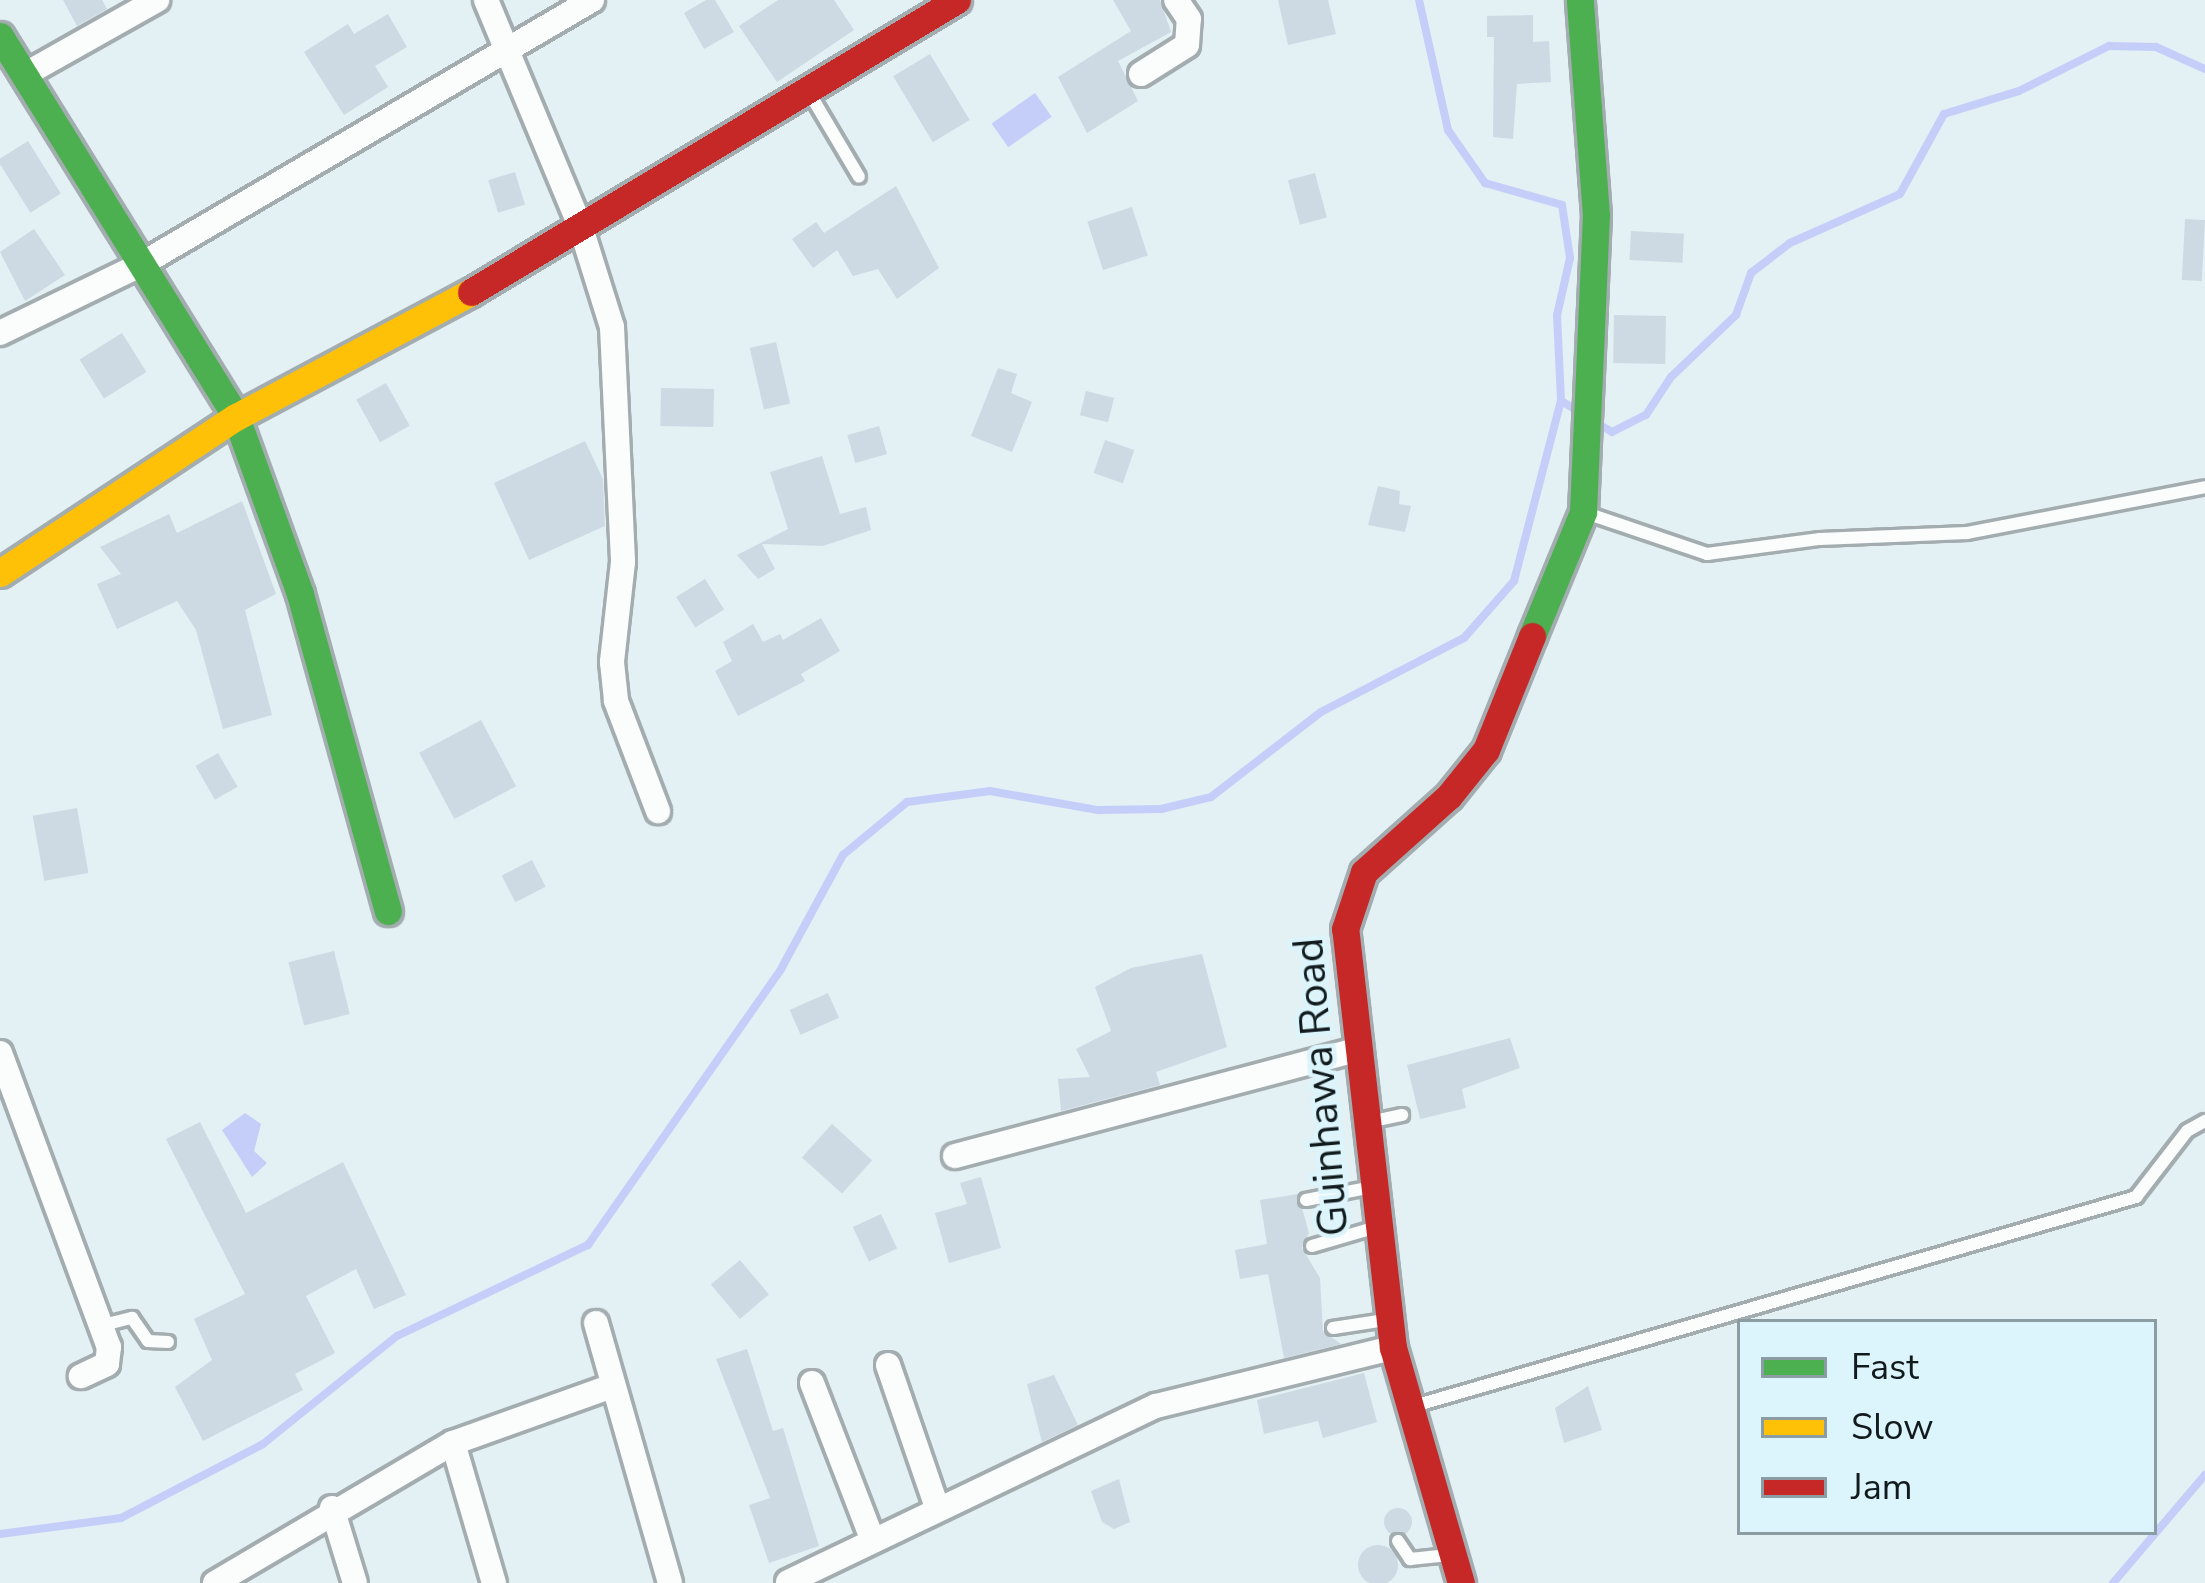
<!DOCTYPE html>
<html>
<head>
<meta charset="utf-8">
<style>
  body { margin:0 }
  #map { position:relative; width:2205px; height:1583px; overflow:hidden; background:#e3f0f4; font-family:"Nunito Sans",sans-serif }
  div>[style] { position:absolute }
  .water>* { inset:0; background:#c4cef9; transform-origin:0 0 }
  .stream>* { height:8px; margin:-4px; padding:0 4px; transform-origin:4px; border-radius:4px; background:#c4cef9 }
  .building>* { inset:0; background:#cddae3; transform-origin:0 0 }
  .round { border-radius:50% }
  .roads { filter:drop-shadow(3px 0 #a3adb0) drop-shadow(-3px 0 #a3adb0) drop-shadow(0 3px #a3adb0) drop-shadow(0 -3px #a3adb0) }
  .lane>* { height:12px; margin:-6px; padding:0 6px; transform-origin:6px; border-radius:6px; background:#fbfdfd }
  .street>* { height:24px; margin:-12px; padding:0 12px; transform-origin:12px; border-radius:12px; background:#fbfdfd }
  .fast>* { height:27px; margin:-13.5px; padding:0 13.5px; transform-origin:13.5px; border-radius:13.5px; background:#4caf50 }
  .slow>* { height:27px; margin:-13.5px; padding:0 13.5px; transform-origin:13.5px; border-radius:13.5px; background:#ffc107 }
  .jam>* { height:27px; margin:-13.5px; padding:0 13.5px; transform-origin:13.5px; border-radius:13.5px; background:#c62828 }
  span { translate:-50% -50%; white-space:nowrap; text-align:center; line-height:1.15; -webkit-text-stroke:9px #dcf4fb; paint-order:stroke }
  .street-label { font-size:42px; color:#111a1c }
  .legend { position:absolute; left:1737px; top:1319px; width:420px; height:216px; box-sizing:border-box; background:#dcf4fb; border:3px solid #8b9da2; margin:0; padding:15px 21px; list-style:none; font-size:36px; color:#111a1c }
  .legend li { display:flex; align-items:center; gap:24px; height:60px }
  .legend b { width:60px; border:3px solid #8b9da2 }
</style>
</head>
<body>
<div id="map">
  <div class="water">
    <i style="left:1035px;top:93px;width:29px;height:53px;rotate:55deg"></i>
    <i style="clip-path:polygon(245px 1113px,261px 1124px,254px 1151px,267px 1163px,252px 1177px,222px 1130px)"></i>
  </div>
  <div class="stream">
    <i style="left:1419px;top:0;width:133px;rotate:77.4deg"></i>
    <i style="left:1448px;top:130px;width:65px;rotate:55.1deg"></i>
    <i style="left:1485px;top:183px;width:80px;rotate:15.9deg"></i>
    <i style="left:1562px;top:205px;width:54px;rotate:81.4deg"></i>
    <i style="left:1570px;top:258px;width:58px;rotate:102.8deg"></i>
    <i style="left:1557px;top:315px;width:86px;rotate:87.3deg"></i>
    <i style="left:1561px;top:401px;width:20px;rotate:30deg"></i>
    <i style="left:1596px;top:423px;width:18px;rotate:29deg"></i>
    <i style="left:1612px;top:432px;width:38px;rotate:-27deg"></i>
    <i style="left:1646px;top:415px;width:45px;rotate:-56.7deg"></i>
    <i style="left:1671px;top:377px;width:90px;rotate:-43.6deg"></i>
    <i style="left:1736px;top:315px;width:45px;rotate:-70.3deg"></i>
    <i style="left:1751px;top:273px;width:49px;rotate:-37.6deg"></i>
    <i style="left:1790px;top:243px;width:120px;rotate:-24deg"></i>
    <i style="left:1900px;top:194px;width:91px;rotate:-61.2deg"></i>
    <i style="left:1944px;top:114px;width:78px;rotate:-17deg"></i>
    <i style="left:2019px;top:91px;width:101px;rotate:-26.6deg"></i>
    <i style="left:2109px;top:46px;width:47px;rotate:1.2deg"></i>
    <i style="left:2156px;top:47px;width:54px;rotate:24.2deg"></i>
    <i style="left:0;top:1534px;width:122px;rotate:-7.5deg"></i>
    <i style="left:121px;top:1518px;width:160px;rotate:-27.5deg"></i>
    <i style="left:263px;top:1444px;width:172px;rotate:-38.9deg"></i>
    <i style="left:397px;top:1336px;width:212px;rotate:-25.5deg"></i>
    <i style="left:588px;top:1245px;width:337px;rotate:-55deg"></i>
    <i style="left:781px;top:969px;width:130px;rotate:-61.5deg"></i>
    <i style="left:843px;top:855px;width:83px;rotate:-39.6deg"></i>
    <i style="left:907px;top:802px;width:84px;rotate:-7.5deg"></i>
    <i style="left:990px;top:791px;width:110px;rotate:10deg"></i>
    <i style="left:1098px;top:810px;width:63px;rotate:-0.9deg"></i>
    <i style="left:1161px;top:809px;width:51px;rotate:-13.5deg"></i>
    <i style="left:1211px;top:797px;width:139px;rotate:-37.7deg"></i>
    <i style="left:1321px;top:712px;width:161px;rotate:-27.4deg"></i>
    <i style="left:1464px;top:638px;width:76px;rotate:-48.7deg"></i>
    <i style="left:1514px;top:581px;width:186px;rotate:-75.4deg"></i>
    <i style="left:2113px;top:1583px;width:142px;rotate:-49.6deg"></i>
  </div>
  <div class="building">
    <i style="clip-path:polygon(63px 0,102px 0,107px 9px,77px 26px)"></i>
    <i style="clip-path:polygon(706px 0,715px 0,734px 32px,704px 49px,684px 13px)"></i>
    <i style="clip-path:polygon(778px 0,834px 0,854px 30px,777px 82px,739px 26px)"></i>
    <i style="clip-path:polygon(1113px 0,1160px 0,1171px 32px,1118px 61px,1138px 101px,1087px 133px,1058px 77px,1131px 31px)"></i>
    <i style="clip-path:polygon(1278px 0,1328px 0,1336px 34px,1288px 45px)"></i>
    <i style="clip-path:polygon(388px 14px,407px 47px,375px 66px,388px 87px,344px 115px,304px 52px,348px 24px,354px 34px)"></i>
    <i style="clip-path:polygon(1533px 15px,1533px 42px,1549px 41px,1551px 82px,1517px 84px,1513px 139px,1493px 137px,1494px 37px,1487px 37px,1487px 16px)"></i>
    <i style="left:930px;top:54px;width:77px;height:43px;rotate:59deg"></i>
    <i style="left:28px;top:141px;width:62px;height:36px;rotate:58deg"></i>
    <i style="left:515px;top:172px;width:34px;height:28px;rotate:73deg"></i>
    <i style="left:1315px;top:173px;width:46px;height:28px;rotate:75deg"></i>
    <i style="clip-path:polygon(896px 186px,939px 268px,897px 299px,878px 269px,853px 276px,837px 250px,813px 268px,792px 239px,816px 222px,824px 233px)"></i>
    <i style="left:1132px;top:207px;width:51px;height:47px;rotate:72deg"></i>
    <i style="left:2185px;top:219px;width:20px;height:61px;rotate:3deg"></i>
    <i style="clip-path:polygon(34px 229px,65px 275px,25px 301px,0 252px)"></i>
    <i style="left:1631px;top:231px;width:53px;height:29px;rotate:3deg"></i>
    <i style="left:1614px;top:315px;width:52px;height:48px;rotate:1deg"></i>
    <i style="left:122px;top:333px;width:46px;height:50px;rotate:58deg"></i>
    <i style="left:776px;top:342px;width:63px;height:27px;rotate:77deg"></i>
    <i style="clip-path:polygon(998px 368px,1017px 374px,1011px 393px,1032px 402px,1012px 452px,971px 436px)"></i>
    <i style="left:386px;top:383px;width:49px;height:34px;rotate:61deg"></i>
    <i style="left:661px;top:388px;width:53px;height:38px;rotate:1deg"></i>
    <i style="left:1086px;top:391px;width:29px;height:25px;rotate:14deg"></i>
    <i style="left:879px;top:426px;width:29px;height:33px;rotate:74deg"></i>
    <i style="left:1105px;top:440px;width:31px;height:35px;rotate:19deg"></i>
    <i style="clip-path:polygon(585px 441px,603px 479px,605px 526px,529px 560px,494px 483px)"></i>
    <i style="clip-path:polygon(822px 456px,840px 514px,866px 507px,871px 530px,823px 546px,762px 544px,775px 569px,758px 579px,737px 555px,788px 529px,770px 472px)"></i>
    <i style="clip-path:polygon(1378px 486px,1400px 491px,1399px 504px,1411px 506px,1405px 532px,1368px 525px)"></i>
    <i style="clip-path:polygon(242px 501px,276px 594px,245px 610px,272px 715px,223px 729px,196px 630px,177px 601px,117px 629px,97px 584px,121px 574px,100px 547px,169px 514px,177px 533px)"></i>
    <i style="left:705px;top:579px;width:36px;height:34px;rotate:58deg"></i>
    <i style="clip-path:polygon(821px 618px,840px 651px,801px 674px,805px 681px,738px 716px,715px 671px,732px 661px,723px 642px,753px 624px,763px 642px,780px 634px,783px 640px)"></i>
    <i style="left:481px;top:720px;width:75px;height:70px;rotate:62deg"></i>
    <i style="left:218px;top:753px;width:39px;height:26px;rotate:60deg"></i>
    <i style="left:77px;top:808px;width:66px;height:45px;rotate:80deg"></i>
    <i style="left:532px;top:860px;width:30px;height:34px;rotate:63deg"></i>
    <i style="left:334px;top:951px;width:65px;height:47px;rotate:76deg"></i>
    <i style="clip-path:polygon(1202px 954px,1227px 1047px,1156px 1072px,1160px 1085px,1061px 1111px,1058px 1079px,1090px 1077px,1076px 1049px,1111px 1031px,1095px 987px,1131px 968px)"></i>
    <i style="left:828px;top:993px;width:27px;height:42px;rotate:66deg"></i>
    <i style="clip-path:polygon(1510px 1038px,1520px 1068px,1462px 1089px,1466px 1108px,1420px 1119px,1407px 1065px)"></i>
    <i style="clip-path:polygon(200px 1122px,246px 1213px,343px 1162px,406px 1295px,374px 1309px,356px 1269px,306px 1296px,335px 1353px,295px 1374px,303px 1390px,203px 1441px,175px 1387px,212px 1360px,194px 1319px,245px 1294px,166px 1139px)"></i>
    <i style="left:832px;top:1124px;width:54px;height:45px;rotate:42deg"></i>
    <i style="clip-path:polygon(981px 1177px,1001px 1248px,949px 1263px,935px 1213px,967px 1204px,960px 1183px)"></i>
    <i style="clip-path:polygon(1298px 1194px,1309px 1233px,1302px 1248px,1320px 1278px,1323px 1331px,1341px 1344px,1284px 1358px,1268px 1274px,1240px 1279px,1235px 1250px,1267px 1244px,1260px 1200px)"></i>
    <i style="left:881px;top:1214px;width:38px;height:31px;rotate:65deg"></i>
    <i style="left:740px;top:1260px;width:45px;height:38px;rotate:50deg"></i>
    <i style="clip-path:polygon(747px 1349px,773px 1431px,783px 1428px,819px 1546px,769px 1563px,749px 1505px,770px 1498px,716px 1359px)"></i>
    <i style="clip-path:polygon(1364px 1373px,1377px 1422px,1323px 1438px,1318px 1421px,1264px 1434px,1257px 1400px)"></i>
    <i style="clip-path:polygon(1054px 1375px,1078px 1425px,1042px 1442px,1027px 1384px)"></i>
    <i style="clip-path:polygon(1588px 1386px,1602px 1430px,1564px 1443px,1555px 1408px)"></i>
    <i style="clip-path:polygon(1119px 1479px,1130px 1522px,1114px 1529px,1102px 1522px,1091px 1491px)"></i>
    <i class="round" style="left:1384px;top:1508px;width:28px;height:28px"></i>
    <i class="round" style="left:1358px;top:1545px;width:40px;height:40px"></i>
  </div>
  <div class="roads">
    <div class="lane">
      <i style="left:810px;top:94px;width:96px;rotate:59.4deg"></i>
      <i style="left:1589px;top:514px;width:125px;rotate:18.7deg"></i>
      <i style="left:1707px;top:554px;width:114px;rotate:-7.6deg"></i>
      <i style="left:1820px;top:539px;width:147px;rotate:-2.3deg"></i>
      <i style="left:1967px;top:533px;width:242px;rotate:-10.9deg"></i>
      <i style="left:1369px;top:1122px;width:34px;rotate:-12deg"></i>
      <i style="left:1306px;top:1200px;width:63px;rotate:-11deg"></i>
      <i style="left:1312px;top:1246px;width:64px;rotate:-16.4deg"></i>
      <i style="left:103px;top:1325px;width:30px;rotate:-14deg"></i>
      <i style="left:132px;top:1318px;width:28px;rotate:55deg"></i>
      <i style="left:148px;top:1341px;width:20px;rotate:3deg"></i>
      <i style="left:1333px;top:1328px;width:53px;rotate:-8.7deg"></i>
      <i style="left:1414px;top:1406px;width:752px;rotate:-16.14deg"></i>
      <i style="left:2136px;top:1197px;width:83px;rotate:-52.3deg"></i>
      <i style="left:2187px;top:1131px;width:21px;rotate:-29deg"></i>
      <i style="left:1398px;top:1541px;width:22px;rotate:56deg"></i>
      <i style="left:1410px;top:1559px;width:39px;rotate:-6deg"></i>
    </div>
    <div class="street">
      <i style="left:486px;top:0;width:247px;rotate:67.4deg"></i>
      <i style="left:581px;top:228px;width:104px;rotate:72.6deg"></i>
      <i style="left:612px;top:327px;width:235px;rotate:87.3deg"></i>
      <i style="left:623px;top:562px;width:101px;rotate:96.3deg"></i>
      <i style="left:612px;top:662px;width:39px;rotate:84deg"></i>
      <i style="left:616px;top:701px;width:118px;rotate:69.1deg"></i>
      <i style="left:1141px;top:74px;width:54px;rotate:-32.2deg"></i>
      <i style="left:1187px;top:45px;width:26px;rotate:-86deg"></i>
      <i style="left:1189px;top:19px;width:23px;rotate:-124deg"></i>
      <i style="left:24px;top:75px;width:153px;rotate:-29.4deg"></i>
      <i style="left:0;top:333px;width:156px;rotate:-25.9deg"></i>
      <i style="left:140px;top:265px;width:524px;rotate:-30.38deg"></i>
      <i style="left:0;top:1053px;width:314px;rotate:69.7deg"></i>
      <i style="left:109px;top:1347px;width:17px;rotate:97deg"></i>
      <i style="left:107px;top:1364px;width:29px;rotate:155deg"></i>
      <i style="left:955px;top:1156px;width:412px;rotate:-14.8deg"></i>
      <i style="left:596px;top:1323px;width:270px;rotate:74.1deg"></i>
      <i style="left:888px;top:1365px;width:150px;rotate:71deg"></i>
      <i style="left:812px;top:1383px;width:169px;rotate:68.9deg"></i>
      <i style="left:453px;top:1443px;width:146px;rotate:73.7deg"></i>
      <i style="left:332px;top:1508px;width:78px;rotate:73deg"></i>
      <i style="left:788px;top:1582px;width:408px;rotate:-25.6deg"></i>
      <i style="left:1156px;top:1406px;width:244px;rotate:-13.8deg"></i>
      <i style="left:215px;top:1583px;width:276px;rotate:-30.5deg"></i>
      <i style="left:453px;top:1443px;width:166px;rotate:-19.7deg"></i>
    </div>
    <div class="fast">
      <i style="left:0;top:36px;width:448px;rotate:58.2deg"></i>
      <i style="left:236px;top:417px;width:188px;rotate:70.1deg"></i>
      <i style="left:300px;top:594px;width:329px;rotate:74.5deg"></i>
      <i style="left:1532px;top:636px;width:134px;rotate:-67.6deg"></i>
      <i style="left:1583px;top:512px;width:297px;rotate:-87.5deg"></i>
      <i style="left:1596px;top:215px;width:216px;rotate:-94.3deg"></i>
    </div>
    <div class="slow">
      <i style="left:0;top:573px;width:283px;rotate:-33.5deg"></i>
      <i style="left:236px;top:417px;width:266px;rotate:-28deg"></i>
    </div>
    <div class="jam">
      <i style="left:471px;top:292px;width:567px;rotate:-31deg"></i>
      <i style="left:1461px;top:1583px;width:245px;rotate:-106.1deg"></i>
      <i style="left:1393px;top:1348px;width:422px;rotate:-96.5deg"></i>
      <i style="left:1345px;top:929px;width:60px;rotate:-71.6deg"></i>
      <i style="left:1364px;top:872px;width:114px;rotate:-41.8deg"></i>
      <i style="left:1449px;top:796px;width:59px;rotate:-51.2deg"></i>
      <i style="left:1486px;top:750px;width:123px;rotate:-68deg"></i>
    </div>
  </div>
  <div class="street-label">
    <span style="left:1322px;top:1087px;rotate:-95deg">Guinhawa Road</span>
  </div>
  <ul class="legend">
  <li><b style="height:15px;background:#4caf50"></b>Fast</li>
  <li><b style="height:15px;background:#ffc107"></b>Slow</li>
  <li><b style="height:15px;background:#c62828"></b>Jam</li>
  </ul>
</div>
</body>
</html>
